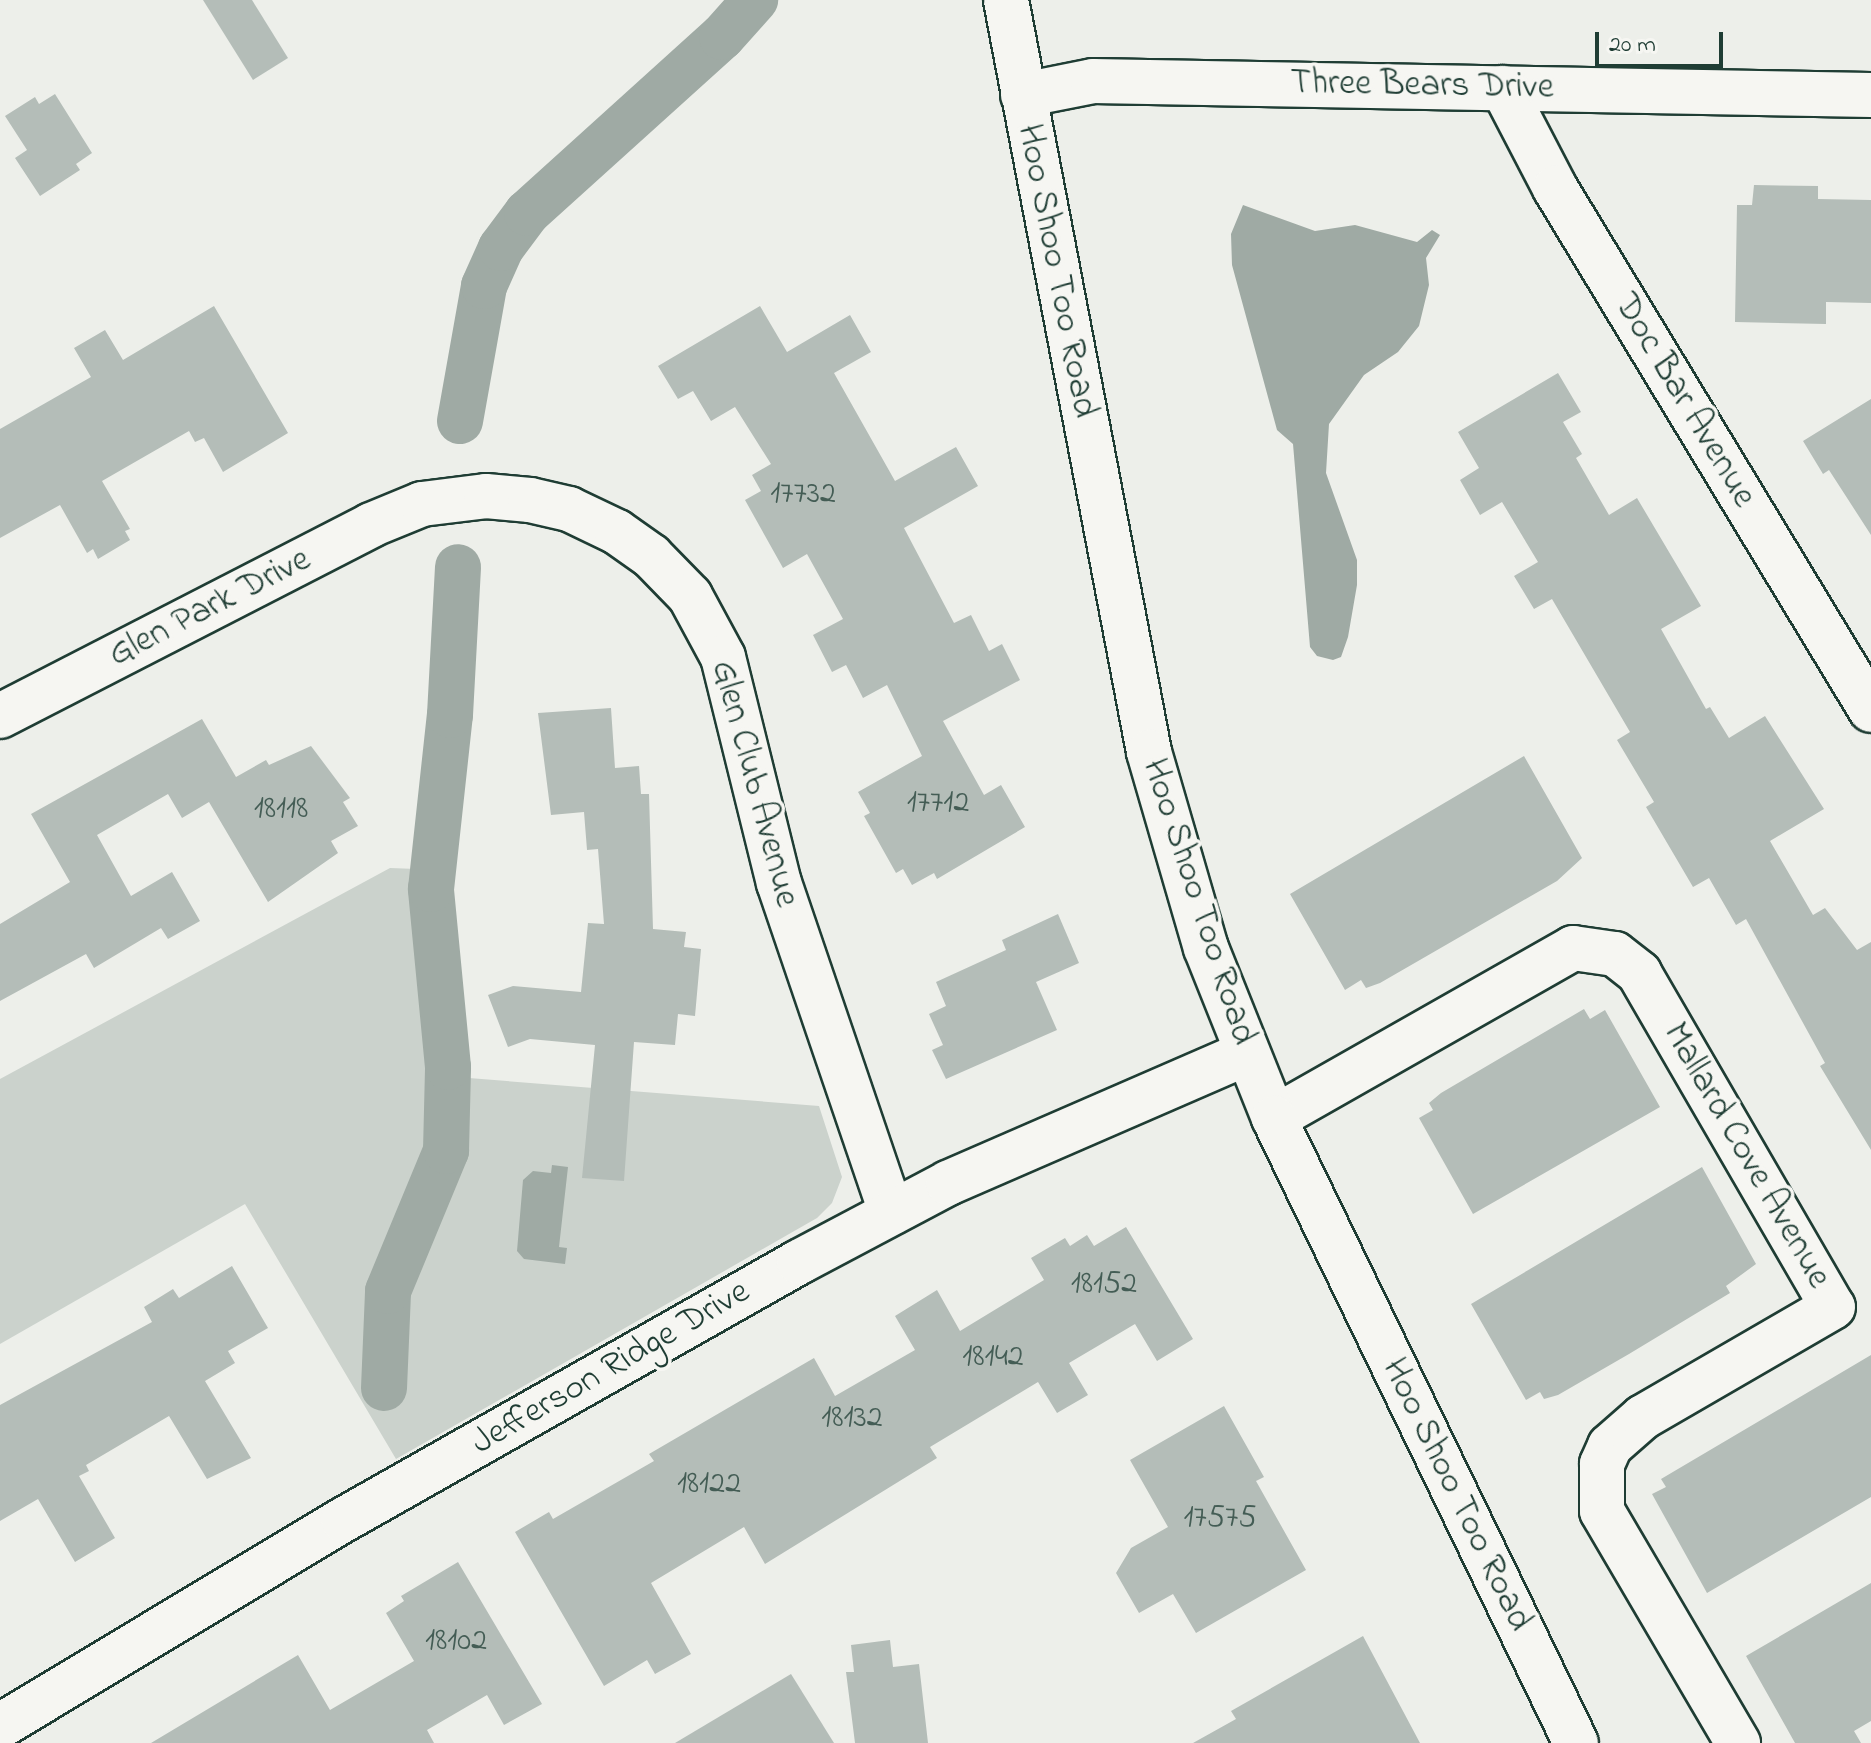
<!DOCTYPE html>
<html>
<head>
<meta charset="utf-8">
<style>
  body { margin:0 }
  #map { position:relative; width:1871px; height:1743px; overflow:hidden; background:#edefea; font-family:"Indie Flower",sans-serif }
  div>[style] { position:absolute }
  .green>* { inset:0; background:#cbd2cc }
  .water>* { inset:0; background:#9faaa4 }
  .canal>* { height:46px; margin:-23px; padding:0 23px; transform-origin:23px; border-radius:23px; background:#9faaa4 }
  .building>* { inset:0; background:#b4bdb8 }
  .roads { filter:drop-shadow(2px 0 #1f3d34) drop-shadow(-2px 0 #1f3d34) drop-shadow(0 2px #1f3d34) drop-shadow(0 -2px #1f3d34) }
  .minor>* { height:44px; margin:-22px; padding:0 22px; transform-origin:22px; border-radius:22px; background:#f6f6f2 }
  .tertiary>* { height:44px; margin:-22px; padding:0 22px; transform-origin:22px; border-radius:22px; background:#f6f6f2 }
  span { translate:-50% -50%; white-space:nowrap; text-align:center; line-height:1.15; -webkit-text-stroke:7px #f6f6f2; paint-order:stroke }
  .number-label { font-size:32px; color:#445d55 }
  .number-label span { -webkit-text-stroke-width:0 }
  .street-label { font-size:36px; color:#1f3d34 }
  .scale { position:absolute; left:1595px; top:32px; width:128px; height:36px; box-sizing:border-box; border:4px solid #1f3d34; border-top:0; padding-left:10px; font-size:24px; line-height:28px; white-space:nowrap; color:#1f3d34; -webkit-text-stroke:6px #f6f6f2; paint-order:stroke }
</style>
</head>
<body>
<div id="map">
  <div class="green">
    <i style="clip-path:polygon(390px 868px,417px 869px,431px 1075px,819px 1106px,842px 1177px,832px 1203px,817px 1218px,396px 1459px,245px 1204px,0 1344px,0 1079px)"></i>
  </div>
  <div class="water">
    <i style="clip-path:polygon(1243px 205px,1315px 231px,1355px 225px,1417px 242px,1432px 230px,1440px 235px,1426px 258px,1429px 285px,1419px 326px,1398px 352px,1364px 375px,1329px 424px,1326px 473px,1357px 560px,1357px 585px,1348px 637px,1341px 657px,1333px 660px,1317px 656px,1310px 647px,1293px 444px,1277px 430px,1232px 265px,1231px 234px)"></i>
    <i style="clip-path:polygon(552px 1165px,568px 1167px,559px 1247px,567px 1248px,565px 1264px,524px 1259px,517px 1251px,523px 1180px,533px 1171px,551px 1173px)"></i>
  </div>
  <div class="canal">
    <i style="left:460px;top:421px;width:137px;rotate:-79.9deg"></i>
    <i style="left:484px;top:286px;width:42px;rotate:-65.9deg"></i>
    <i style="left:501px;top:248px;width:44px;rotate:-53.4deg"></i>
    <i style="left:527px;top:213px;width:263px;rotate:-42.1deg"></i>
    <i style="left:722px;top:37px;width:50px;rotate:-48.3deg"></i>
    <i style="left:384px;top:1388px;width:97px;rotate:-87.6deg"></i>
    <i style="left:388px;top:1291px;width:152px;rotate:-67.5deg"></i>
    <i style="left:446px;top:1151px;width:84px;rotate:-88.6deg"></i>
    <i style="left:448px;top:1067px;width:179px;rotate:-95.5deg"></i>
    <i style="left:431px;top:889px;width:175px;rotate:-83.8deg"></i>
    <i style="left:450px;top:715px;width:148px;rotate:-86.9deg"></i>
  </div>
  <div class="building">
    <i style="clip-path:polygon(203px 0,252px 0,288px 58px,253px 80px)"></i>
    <i style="clip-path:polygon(55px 94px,92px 153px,76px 164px,80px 170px,40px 196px,15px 158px,27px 150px,5px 116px,35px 97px,39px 104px)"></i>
    <i style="clip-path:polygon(1754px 185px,1818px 186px,1818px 199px,1871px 200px,1871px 303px,1826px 302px,1826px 324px,1735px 322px,1737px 205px,1752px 205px)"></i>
    <i style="clip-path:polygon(214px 306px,288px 433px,223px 472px,204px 438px,195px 442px,189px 431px,102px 481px,130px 529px,125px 531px,130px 540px,98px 559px,93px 549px,87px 553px,60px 505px,0 538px,0 429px,91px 377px,74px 348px,105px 330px,123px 360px)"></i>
    <i style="clip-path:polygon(760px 306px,787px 352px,850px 315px,871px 352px,834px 373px,895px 481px,956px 447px,978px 486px,904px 528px,954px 623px,971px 615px,989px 651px,1002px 644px,1020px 680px,943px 721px,984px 795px,1001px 785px,1025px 827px,937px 879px,934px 873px,912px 885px,903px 869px,896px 873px,864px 816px,870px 813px,858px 792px,922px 756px,887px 685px,863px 698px,846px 665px,832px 672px,813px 635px,843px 619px,807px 554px,783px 568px,745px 500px,761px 491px,752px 475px,771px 464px,735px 407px,711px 421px,693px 391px,678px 399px,658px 366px)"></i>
    <i style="clip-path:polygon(1558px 373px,1581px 412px,1563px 422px,1582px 454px,1576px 458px,1609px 515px,1637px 498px,1701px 606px,1661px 629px,1706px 709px,1710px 707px,1729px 738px,1765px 716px,1824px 809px,1770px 841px,1813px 915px,1825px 908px,1857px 950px,1871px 942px,1871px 1150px,1820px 1066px,1825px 1063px,1746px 919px,1736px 925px,1709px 878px,1693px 887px,1646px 807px,1654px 802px,1617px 740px,1630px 732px,1552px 599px,1534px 609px,1514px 576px,1538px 562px,1502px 502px,1480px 515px,1460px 480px,1479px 468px,1458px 432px)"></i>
    <i style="clip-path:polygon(1871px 399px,1871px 535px,1829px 470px,1823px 474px,1803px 441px)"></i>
    <i style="clip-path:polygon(611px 708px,615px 768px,639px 766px,641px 794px,649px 794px,653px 929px,686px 932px,684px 947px,701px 949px,695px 1016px,678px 1014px,675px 1045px,634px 1042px,624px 1181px,582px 1178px,595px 1045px,530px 1039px,508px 1047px,488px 995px,513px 986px,581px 992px,588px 923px,604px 924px,598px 849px,587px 850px,584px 812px,551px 815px,538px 713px)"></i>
    <i style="clip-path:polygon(202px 719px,236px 777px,266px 760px,269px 765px,311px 746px,350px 798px,343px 802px,358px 826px,331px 841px,338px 853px,268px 902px,209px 802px,182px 818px,168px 794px,97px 835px,131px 896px,172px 872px,200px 921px,168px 939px,161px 928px,94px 968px,86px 954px,0 1001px,0 924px,70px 882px,31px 814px)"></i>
    <i style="clip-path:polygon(1524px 756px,1582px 858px,1557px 881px,1380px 983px,1366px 988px,1361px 980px,1345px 990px,1290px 894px)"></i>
    <i style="clip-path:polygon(1058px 914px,1079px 963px,1036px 982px,1057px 1030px,946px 1079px,932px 1050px,943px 1045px,929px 1014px,946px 1006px,936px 982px,1006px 950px,1002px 940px)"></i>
    <i style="clip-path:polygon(1584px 1009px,1590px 1019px,1605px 1010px,1660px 1107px,1473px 1214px,1419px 1118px,1433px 1110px,1429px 1103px,1441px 1093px)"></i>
    <i style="clip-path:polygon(1702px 1167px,1756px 1264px,1726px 1286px,1730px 1293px,1629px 1354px,1558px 1395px,1544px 1399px,1540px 1392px,1526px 1400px,1471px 1304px)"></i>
    <i style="clip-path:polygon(1126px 1227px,1193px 1339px,1157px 1361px,1135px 1324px,1069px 1363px,1088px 1395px,1057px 1413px,1038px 1382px,930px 1447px,937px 1458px,765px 1564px,744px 1527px,651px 1583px,691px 1654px,655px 1674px,647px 1660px,604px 1686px,515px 1532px,549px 1512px,553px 1519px,654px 1461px,649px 1454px,814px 1358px,835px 1396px,915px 1350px,895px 1316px,937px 1290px,960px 1331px,1044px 1280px,1031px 1258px,1065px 1238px,1070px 1246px,1087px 1235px,1094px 1246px)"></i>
    <i style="clip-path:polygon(232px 1266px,268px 1328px,228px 1351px,235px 1363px,205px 1381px,251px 1458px,207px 1479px,169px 1416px,86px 1465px,89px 1471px,79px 1476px,115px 1538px,75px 1562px,38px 1499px,0 1521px,0 1405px,152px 1322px,144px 1307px,173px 1289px,179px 1298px)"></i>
    <i style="clip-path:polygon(1871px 1355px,1871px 1497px,1707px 1593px,1652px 1494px,1666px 1487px,1661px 1479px)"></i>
    <i style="clip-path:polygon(1224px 1406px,1264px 1477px,1256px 1481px,1306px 1570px,1196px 1633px,1173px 1594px,1139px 1613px,1116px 1573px,1131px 1548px,1168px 1527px,1130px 1460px)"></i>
    <i style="clip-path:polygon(458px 1562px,542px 1704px,504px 1725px,487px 1695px,427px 1730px,434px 1743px,151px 1743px,298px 1655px,330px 1710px,414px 1661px,386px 1613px,404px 1601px,401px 1596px)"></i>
    <i style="clip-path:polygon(1871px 1583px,1871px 1721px,1854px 1731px,1861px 1743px,1795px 1743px,1746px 1656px)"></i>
    <i style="clip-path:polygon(1363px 1636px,1420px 1743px,1193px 1743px,1236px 1719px,1231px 1711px)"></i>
    <i style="clip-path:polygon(890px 1640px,893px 1667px,919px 1664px,928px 1743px,855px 1743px,846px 1672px,854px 1672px,851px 1645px)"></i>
    <i style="clip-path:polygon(791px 1674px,834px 1743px,675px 1743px)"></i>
  </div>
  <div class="roads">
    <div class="minor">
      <i style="left:1503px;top:88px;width:113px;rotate:62.5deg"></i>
      <i style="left:1555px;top:188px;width:610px;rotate:58.81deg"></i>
      <i style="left:1023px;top:95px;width:71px;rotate:-11.3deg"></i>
      <i style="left:1093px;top:81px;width:778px;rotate:1.03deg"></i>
      <i style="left:0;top:716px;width:417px;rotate:-27.2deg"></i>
      <i style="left:371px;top:525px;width:55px;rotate:-22.4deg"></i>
      <i style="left:422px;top:504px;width:64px;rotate:-7.1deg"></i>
      <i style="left:486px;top:496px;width:44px;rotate:5.2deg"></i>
      <i style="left:530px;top:500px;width:40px;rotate:13deg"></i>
      <i style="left:569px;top:509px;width:53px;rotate:25.6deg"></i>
      <i style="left:617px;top:532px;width:42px;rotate:35.2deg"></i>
      <i style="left:651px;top:556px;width:56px;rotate:45.7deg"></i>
      <i style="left:690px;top:596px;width:69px;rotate:61.6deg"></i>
      <i style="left:723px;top:657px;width:233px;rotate:76.1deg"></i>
      <i style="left:779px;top:883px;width:348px;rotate:71.2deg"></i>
      <i style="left:1274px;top:1118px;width:344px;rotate:-29.6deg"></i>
      <i style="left:1573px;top:948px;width:42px;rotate:8.1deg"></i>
      <i style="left:1615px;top:954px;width:31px;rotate:38deg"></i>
      <i style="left:1639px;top:973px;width:386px;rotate:59.9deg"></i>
      <i style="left:1833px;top:1307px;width:220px;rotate:149.9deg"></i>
      <i style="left:1643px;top:1417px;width:44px;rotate:138.7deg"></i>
      <i style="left:1610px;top:1446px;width:20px;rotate:114deg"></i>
      <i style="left:1602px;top:1464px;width:47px;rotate:90deg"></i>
      <i style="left:1602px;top:1511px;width:269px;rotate:59.6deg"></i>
      <i style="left:0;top:1726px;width:400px;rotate:-31deg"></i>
      <i style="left:343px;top:1520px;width:524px;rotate:-29.5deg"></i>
      <i style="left:799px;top:1262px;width:169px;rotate:-27.9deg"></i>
      <i style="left:948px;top:1183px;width:324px;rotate:-23.5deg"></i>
    </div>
    <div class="tertiary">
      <i style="left:1006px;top:0;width:765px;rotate:79.23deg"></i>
      <i style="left:1149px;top:752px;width:204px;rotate:73.8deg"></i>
      <i style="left:1206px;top:948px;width:183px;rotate:68.2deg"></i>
      <i style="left:1274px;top:1118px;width:694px;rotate:64.21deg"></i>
    </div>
  </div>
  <div class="number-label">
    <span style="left:803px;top:495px">17732</span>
    <span style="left:938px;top:804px">17712</span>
    <span style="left:281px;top:810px">18118</span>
    <span style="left:1104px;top:1285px">18152</span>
    <span style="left:993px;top:1358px">18142</span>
    <span style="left:852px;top:1419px">18132</span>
    <span style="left:709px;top:1485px">18122</span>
    <span style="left:1220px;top:1519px">17575</span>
    <span style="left:456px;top:1642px">18102</span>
  </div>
  <div class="street-label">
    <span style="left:1422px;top:86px;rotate:1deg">Three Bears Drive</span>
    <span style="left:1056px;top:271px;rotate:79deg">Hoo Shoo Too Road</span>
    <span style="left:1684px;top:401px;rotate:59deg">Doc Bar Avenue</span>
    <span style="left:210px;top:608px;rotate:-27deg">Glen Park Drive</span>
    <span style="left:754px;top:784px;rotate:75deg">Glen Club Avenue</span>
    <span style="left:1198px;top:902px;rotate:72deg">Hoo Shoo Too Road</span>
    <span style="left:1746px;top:1156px;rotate:60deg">Mallard Cove Avenue</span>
    <span style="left:611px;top:1368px;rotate:-30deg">Jefferson Ridge Drive</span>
    <span style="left:1456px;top:1495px;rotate:64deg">Hoo Shoo Too Road</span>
  </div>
  <div class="scale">20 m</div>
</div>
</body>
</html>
